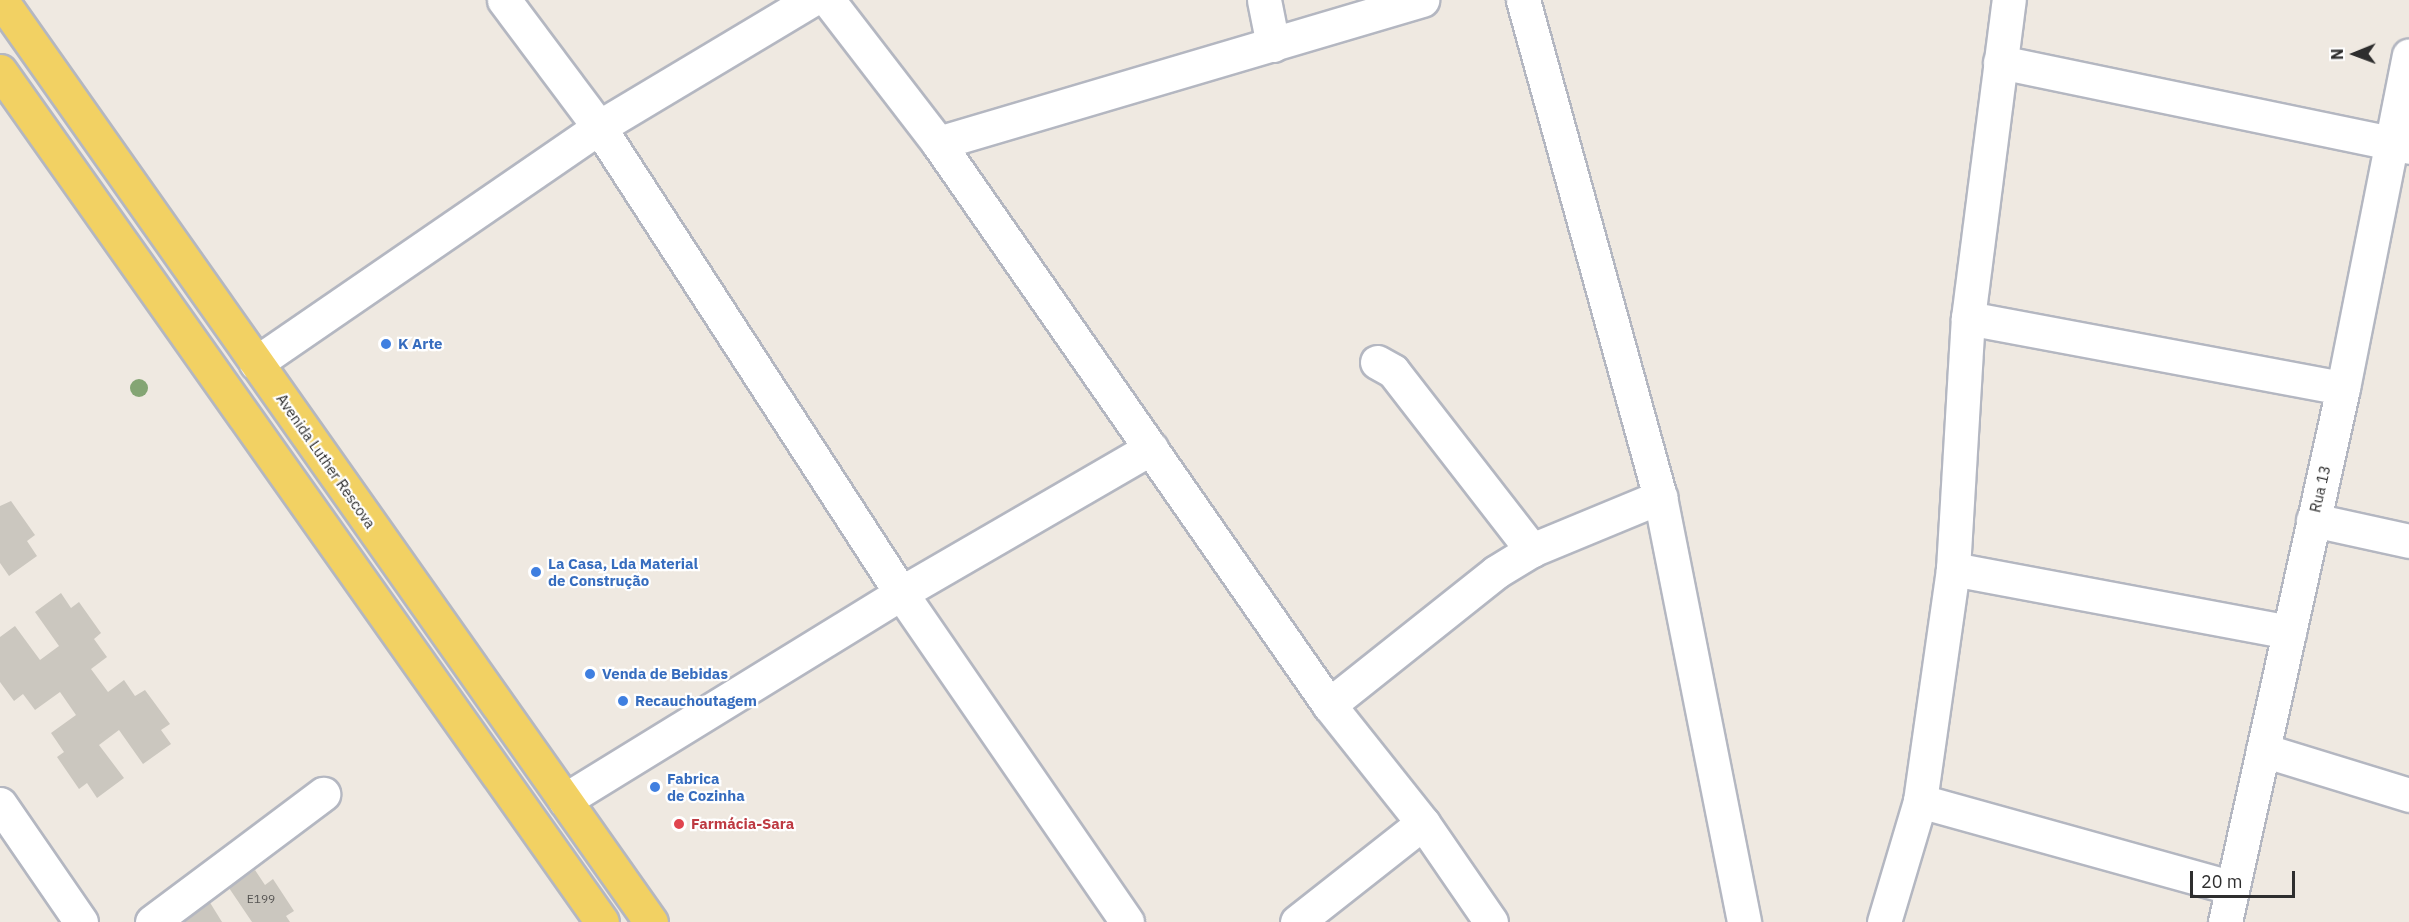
<!DOCTYPE html>
<html>
<head>
<meta charset="utf-8">
<style>
  body { margin:0 }
  #map { position:relative; width:2409px; height:922px; overflow:hidden; background:#efe9e1; font-family:"IBM Plex Sans",sans-serif }
  div>[style] { position:absolute }
  .building>* { inset:0; background:#cbc7bf }
  .roads { filter:drop-shadow(2px 0 #b4b7c1) drop-shadow(-2px 0 #b4b7c1) drop-shadow(0 2px #b4b7c1) drop-shadow(0 -2px #b4b7c1) }
  .minor>* { height:33px; margin:-16.5px; padding:0 16.5px; transform-origin:16.5px; border-radius:16.5px; background:#fff }
  .major>* { height:33px; margin:-16.5px; padding:0 16.5px; transform-origin:16.5px; border-radius:16.5px; background:#f2d163 }
  .trees>* { width:18px; height:18px; margin:-9px; border-radius:50%; background:#84a574 }
  .dots>* { width:16px; height:16px; translate:-50% -50%; box-sizing:border-box; border:3px solid #fff; border-radius:50% }
  span { translate:-50% -50%; white-space:nowrap; text-align:center; line-height:1.15; -webkit-text-stroke:4.5px #fff; paint-order:stroke }
  .number-label { font-size:12px; color:#555452 }
  .number-label span { -webkit-text-stroke-width:0 }
  .shop-label { font-size:15px; color:#366cbe; font-weight:700 }
  .left { translate:0 -50%; text-align:left }
  .street-label { font-size:15px; color:#2e2e2e }
  .health-label { font-size:15px; color:#be3a42; font-weight:700 }
  .north { position:absolute; left:2325px; top:24px; width:60px; height:60px; -webkit-text-stroke:4px #fff; paint-order:stroke; rotate:269deg; font-size:16px; font-weight:700; line-height:24px; text-align:center; color:#2e2e2e }
  .north::after { content:''; display:block; margin:auto; width:21px; height:27px; background:#2e2e2e; clip-path:polygon(50% 0,100% 100%,50% 72%,0 100%) }
  .scale { position:absolute; left:2190px; top:871px; width:105px; height:27px; box-sizing:border-box; border:3px solid #2e2e2e; border-top:0; padding-left:8px; font-size:18px; line-height:21px; white-space:nowrap; color:#2e2e2e; -webkit-text-stroke:4px #fff; paint-order:stroke }
</style>
</head>
<body>
<div id="map">
  <div class="building">
    <i style="clip-path:polygon(11px 501px,35px 535px,27px 541px,37px 556px,9px 576px,0 563px,0 506px)"></i>
    <i style="clip-path:polygon(61px 593px,71px 608px,79px 602px,101px 633px,94px 639px,107px 657px,91px 669px,108px 692px,124px 680px,135px 696px,145px 690px,170px 724px,161px 730px,171px 744px,143px 764px,119px 730px,99px 745px,124px 778px,97px 798px,87px 783px,79px 789px,57px 757px,64px 752px,51px 733px,76px 715px,60px 692px,35px 710px,23px 694px,14px 701px,0 682px,0 637px,15px 626px,40px 660px,59px 646px,35px 612px)"></i>
    <i style="clip-path:polygon(255px 870px,265px 885px,273px 879px,294px 911px,286px 916px,290px 922px,252px 922px,229px 888px)"></i>
    <i style="clip-path:polygon(209px 901px,222px 922px,181px 922px,180px 920px)"></i>
  </div>
  <div class="roads">
    <div class="minor">
      <i style="left:504px;top:0;width:159px;rotate:53.2deg"></i>
      <i style="left:599px;top:127px;width:555px;rotate:57.05deg"></i>
      <i style="left:901px;top:593px;width:399px;rotate:55.5deg"></i>
      <i style="left:828px;top:0;width:180px;rotate:52.4deg"></i>
      <i style="left:938px;top:143px;width:685px;rotate:55.17deg"></i>
      <i style="left:1329px;top:705px;width:151px;rotate:51.5deg"></i>
      <i style="left:1423px;top:823px;width:120px;rotate:55.5deg"></i>
      <i style="left:1264px;top:0;width:46px;rotate:78.7deg"></i>
      <i style="left:1523px;top:0;width:516px;rotate:74.59deg"></i>
      <i style="left:1660px;top:497px;width:433px;rotate:78.8deg"></i>
      <i style="left:2000px;top:62px;width:418px;rotate:11.7deg"></i>
      <i style="left:938px;top:143px;width:505px;rotate:-16.46deg"></i>
      <i style="left:1968px;top:318px;width:381px;rotate:10.6deg"></i>
      <i style="left:1377px;top:362px;width:18px;rotate:29deg"></i>
      <i style="left:1393px;top:371px;width:227px;rotate:52.2deg"></i>
      <i style="left:256px;top:363px;width:416px;rotate:-34.5deg"></i>
      <i style="left:599px;top:127px;width:247px;rotate:-30.9deg"></i>
      <i style="left:2313px;top:520px;width:98px;rotate:12.3deg"></i>
      <i style="left:1953px;top:569px;width:342px;rotate:10.6deg"></i>
      <i style="left:1329px;top:705px;width:213px;rotate:-38.5deg"></i>
      <i style="left:1496px;top:572px;width:42px;rotate:-31.4deg"></i>
      <i style="left:1532px;top:550px;width:139px;rotate:-22.5deg"></i>
      <i style="left:2263px;top:750px;width:153px;rotate:17.1deg"></i>
      <i style="left:565px;top:800px;width:395px;rotate:-31.6deg"></i>
      <i style="left:901px;top:593px;width:289px;rotate:-30.1deg"></i>
      <i style="left:1920px;top:801px;width:323px;rotate:15.5deg"></i>
      <i style="left:0;top:804px;width:143px;rotate:55.5deg"></i>
      <i style="left:152px;top:922px;width:214px;rotate:-36.8deg"></i>
      <i style="left:1297px;top:922px;width:160px;rotate:-38.2deg"></i>
      <i style="left:1884px;top:922px;width:126px;rotate:-73.4deg"></i>
      <i style="left:1920px;top:801px;width:234px;rotate:-81.9deg"></i>
      <i style="left:1953px;top:569px;width:251px;rotate:-86.6deg"></i>
      <i style="left:1968px;top:318px;width:321px;rotate:-82.7deg"></i>
      <i style="left:2225px;top:922px;width:547px;rotate:-77.54deg"></i>
      <i style="left:2343px;top:388px;width:339px;rotate:-78.8deg"></i>
    </div>
    <div class="major">
      <i style="left:1px;top:0;width:1128px;rotate:54.82deg"></i>
      <i style="left:0;top:71px;width:1042px;rotate:54.72deg"></i>
    </div>
  </div>
  <div class="trees">
    <i style="left:139px;top:388px"></i>
  </div>
  <div class="dots">
    <i style="left:386px;top:344px;background:#3f7fe0"></i>
    <i style="left:536px;top:572px;background:#3f7fe0"></i>
    <i style="left:590px;top:674px;background:#3f7fe0"></i>
    <i style="left:623px;top:701px;background:#3f7fe0"></i>
    <i style="left:655px;top:787px;background:#3f7fe0"></i>
    <i style="left:679px;top:824px;background:#e0444e"></i>
  </div>
  <div class="number-label">
    <span style="left:261px;top:899px">E199</span>
  </div>
  <div class="shop-label">
    <span class="left" style="left:398px;top:344px">K Arte</span>
    <span class="left" style="left:548px;top:572px">La Casa, Lda Material<br>de Construção</span>
    <span class="left" style="left:602px;top:674px">Venda de Bebidas</span>
    <span class="left" style="left:635px;top:701px">Recauchoutagem</span>
    <span class="left" style="left:667px;top:787px">Fabrica<br>de Cozinha</span>
  </div>
  <div class="street-label">
    <span style="left:326px;top:461px;rotate:55deg">Avenida Luther Rescova</span>
    <span style="left:2320px;top:489px;rotate:-77deg">Rua 13</span>
  </div>
  <div class="health-label">
    <span class="left" style="left:691px;top:824px">Farmácia-Sara</span>
  </div>
  <div class="north">N</div>
  <div class="scale">20 m</div>
</div>
</body>
</html>
